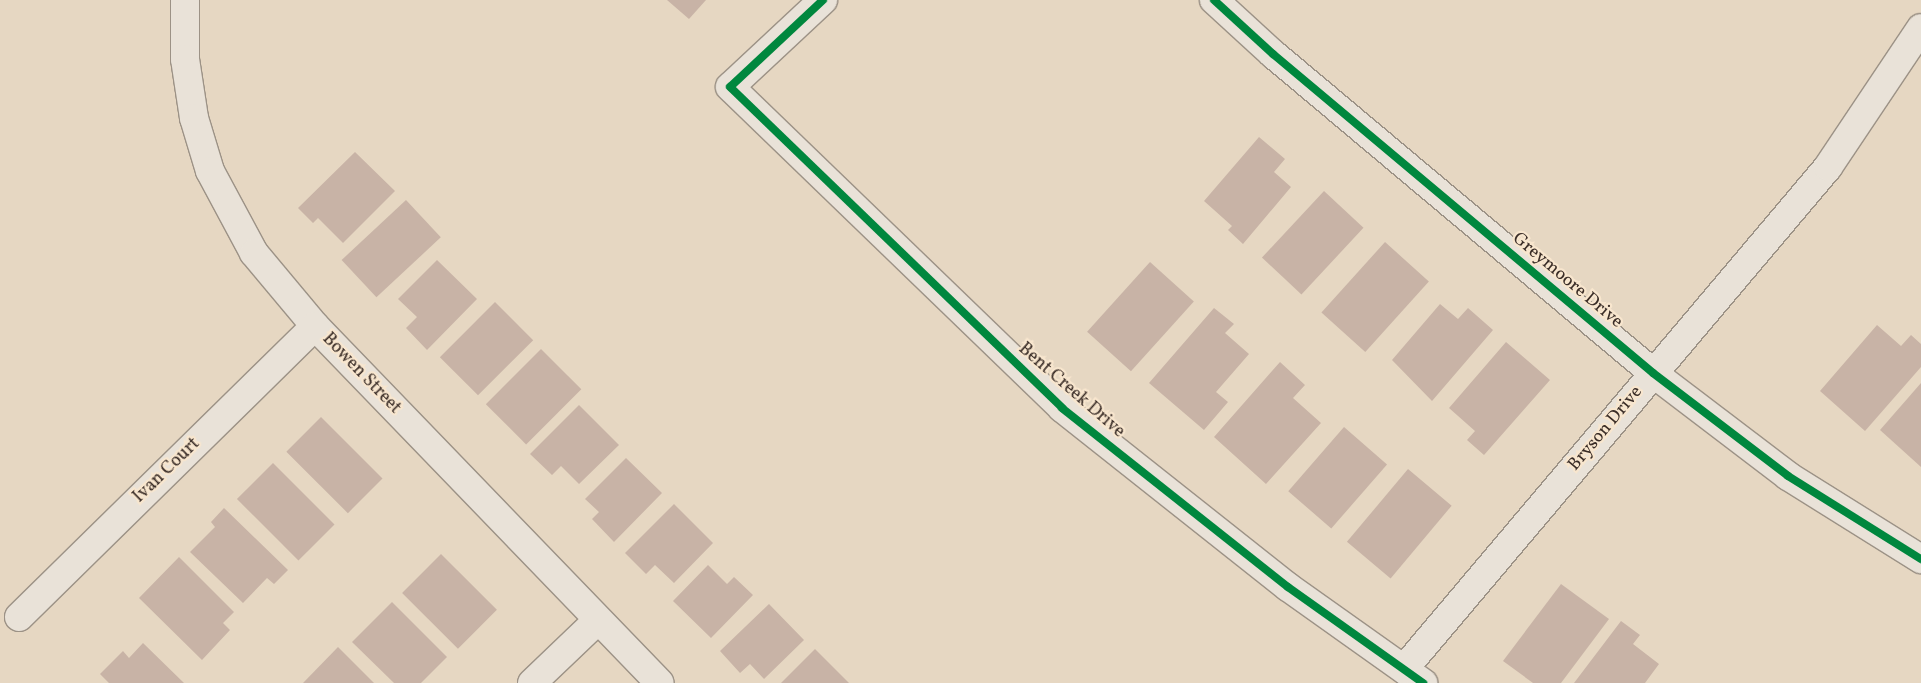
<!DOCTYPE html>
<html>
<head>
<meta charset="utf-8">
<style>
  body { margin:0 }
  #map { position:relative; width:1921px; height:683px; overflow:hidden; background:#e6d7c2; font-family:Vollkorn,serif }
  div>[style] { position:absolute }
  .building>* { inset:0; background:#c8b3a6; transform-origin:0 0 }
  .roads { filter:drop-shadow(1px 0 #9c9286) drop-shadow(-1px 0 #9c9286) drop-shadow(0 1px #9c9286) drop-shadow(0 -1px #9c9286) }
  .street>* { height:28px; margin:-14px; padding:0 14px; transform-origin:14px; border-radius:14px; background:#e9e2d8 }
  .cycleway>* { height:8px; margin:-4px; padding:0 4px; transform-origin:4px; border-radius:4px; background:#00873e }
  span { translate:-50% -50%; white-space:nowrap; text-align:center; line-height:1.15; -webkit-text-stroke:4.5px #f8e6ce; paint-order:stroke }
  .street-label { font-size:18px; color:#3a2d27 }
</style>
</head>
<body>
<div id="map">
  <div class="building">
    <i style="clip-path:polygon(667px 0,706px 0,689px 19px)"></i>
    <i style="clip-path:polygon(1259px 137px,1285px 159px,1274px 172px,1291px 187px,1243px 244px,1228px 230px,1232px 226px,1204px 201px)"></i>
    <i style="clip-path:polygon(355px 152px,395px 191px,343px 243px,318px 218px,313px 223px,298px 208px)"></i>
    <i style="left:1324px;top:191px;width:54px;height:91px;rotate:43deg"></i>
    <i style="left:406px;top:200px;width:51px;height:88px;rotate:47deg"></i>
    <i style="left:1385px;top:242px;width:59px;height:95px;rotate:42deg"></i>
    <i style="clip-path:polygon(437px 260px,477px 299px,427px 350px,406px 328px,417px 317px,398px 299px)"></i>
    <i style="left:1150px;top:262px;width:59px;height:94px;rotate:42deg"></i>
    <i style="left:495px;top:302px;width:54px;height:78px;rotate:45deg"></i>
    <i style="clip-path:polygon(1440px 304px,1458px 319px,1468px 308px,1493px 330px,1432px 401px,1392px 360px)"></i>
    <i style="clip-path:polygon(1214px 308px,1234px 324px,1225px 333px,1249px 354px,1216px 392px,1228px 402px,1204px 430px,1149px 383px)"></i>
    <i style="clip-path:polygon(1877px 325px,1901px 346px,1911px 335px,1921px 344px,1921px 367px,1865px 431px,1820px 391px)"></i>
    <i style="clip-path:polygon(1506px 342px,1550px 380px,1484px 455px,1467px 440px,1475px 431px,1449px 408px)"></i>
    <i style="left:541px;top:349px;width:57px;height:78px;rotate:45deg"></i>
    <i style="clip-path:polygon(1280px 362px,1305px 385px,1293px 398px,1321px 423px,1266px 484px,1214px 437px)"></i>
    <i style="clip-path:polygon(1921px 383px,1921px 467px,1880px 430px)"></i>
    <i style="clip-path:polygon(579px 405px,619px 445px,579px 484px,561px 466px,552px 475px,530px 454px)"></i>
    <i style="left:321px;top:417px;width:87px;height:49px;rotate:45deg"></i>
    <i style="left:1344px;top:427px;width:57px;height:85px;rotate:41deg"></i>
    <i style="clip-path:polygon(626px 458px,662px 493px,614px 542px,592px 519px,599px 512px,585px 499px)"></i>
    <i style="left:273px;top:463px;width:87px;height:51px;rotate:45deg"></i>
    <i style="left:1408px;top:469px;width:57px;height:95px;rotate:40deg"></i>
    <i style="clip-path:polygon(674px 504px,713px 543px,674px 583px,655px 565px,646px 574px,625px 553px)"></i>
    <i style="clip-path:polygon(224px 508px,288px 570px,274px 584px,267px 578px,243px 603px,190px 552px,215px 527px,211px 522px)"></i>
    <i style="left:441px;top:554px;width:79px;height:55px;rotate:45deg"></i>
    <i style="clip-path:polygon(179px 557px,234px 612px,223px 623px,230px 630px,202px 660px,139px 598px)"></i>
    <i style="clip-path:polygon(708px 565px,727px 584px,734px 577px,753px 595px,711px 638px,673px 601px)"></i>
    <i style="clip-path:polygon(1561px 584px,1609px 619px,1561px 683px,1533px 683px,1503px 661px)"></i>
    <i style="clip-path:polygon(392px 602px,447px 657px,421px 683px,394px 683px,352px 642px)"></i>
    <i style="clip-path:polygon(769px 604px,804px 640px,764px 679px,750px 664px,740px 673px,720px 651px)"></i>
    <i style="clip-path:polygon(1621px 621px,1640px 635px,1633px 644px,1659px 664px,1645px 683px,1574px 683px)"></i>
    <i style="clip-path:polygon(143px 643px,184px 683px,109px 683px,100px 674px,123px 651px,129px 658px)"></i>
    <i style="clip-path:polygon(338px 647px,374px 683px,303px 683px)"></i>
    <i style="clip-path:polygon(815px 649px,849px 683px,781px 683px)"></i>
  </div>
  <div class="roads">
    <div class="street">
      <i style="left:185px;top:0;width:59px;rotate:90deg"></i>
      <i style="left:185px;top:59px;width:60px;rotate:81.3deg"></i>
      <i style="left:194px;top:118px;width:55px;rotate:73.2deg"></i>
      <i style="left:210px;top:171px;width:93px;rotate:61.8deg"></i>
      <i style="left:254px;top:253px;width:95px;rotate:50.1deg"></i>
      <i style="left:315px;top:326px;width:496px;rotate:46deg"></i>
      <i style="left:823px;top:0;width:127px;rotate:136.9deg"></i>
      <i style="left:730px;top:87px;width:462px;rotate:44deg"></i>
      <i style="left:1062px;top:408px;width:288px;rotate:38.4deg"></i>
      <i style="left:1288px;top:587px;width:166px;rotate:35.4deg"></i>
      <i style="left:1214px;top:0;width:80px;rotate:42.5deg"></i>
      <i style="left:1273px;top:54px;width:496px;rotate:40deg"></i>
      <i style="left:1653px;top:373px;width:170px;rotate:37.3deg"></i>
      <i style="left:1788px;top:476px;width:157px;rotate:32deg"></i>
      <i style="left:19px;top:617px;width:415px;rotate:-44.5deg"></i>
      <i style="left:1404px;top:669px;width:657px;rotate:-49.81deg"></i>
      <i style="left:1828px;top:167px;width:167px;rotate:-56.2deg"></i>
      <i style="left:532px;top:683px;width:91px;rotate:-43.7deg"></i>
    </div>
  </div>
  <div class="cycleway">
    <i style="left:823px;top:0;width:127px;rotate:136.9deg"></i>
    <i style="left:730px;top:87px;width:462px;rotate:44deg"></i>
    <i style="left:1062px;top:408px;width:288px;rotate:38.4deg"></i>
    <i style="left:1288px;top:587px;width:166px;rotate:35.4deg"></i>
    <i style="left:1214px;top:0;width:80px;rotate:42.5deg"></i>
    <i style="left:1273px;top:54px;width:496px;rotate:40deg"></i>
    <i style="left:1653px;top:373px;width:170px;rotate:37.3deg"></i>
    <i style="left:1788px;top:476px;width:157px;rotate:32deg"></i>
  </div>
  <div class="street-label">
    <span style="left:1567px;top:281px;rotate:40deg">Greymoore Drive</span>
    <span style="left:361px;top:374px;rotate:46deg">Bowen Street</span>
    <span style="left:1071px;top:391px;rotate:41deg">Bent Creek Drive</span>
    <span style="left:1606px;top:429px;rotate:-50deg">Bryson Drive</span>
    <span style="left:167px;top:471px;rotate:-44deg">Ivan Court</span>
  </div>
</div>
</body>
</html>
